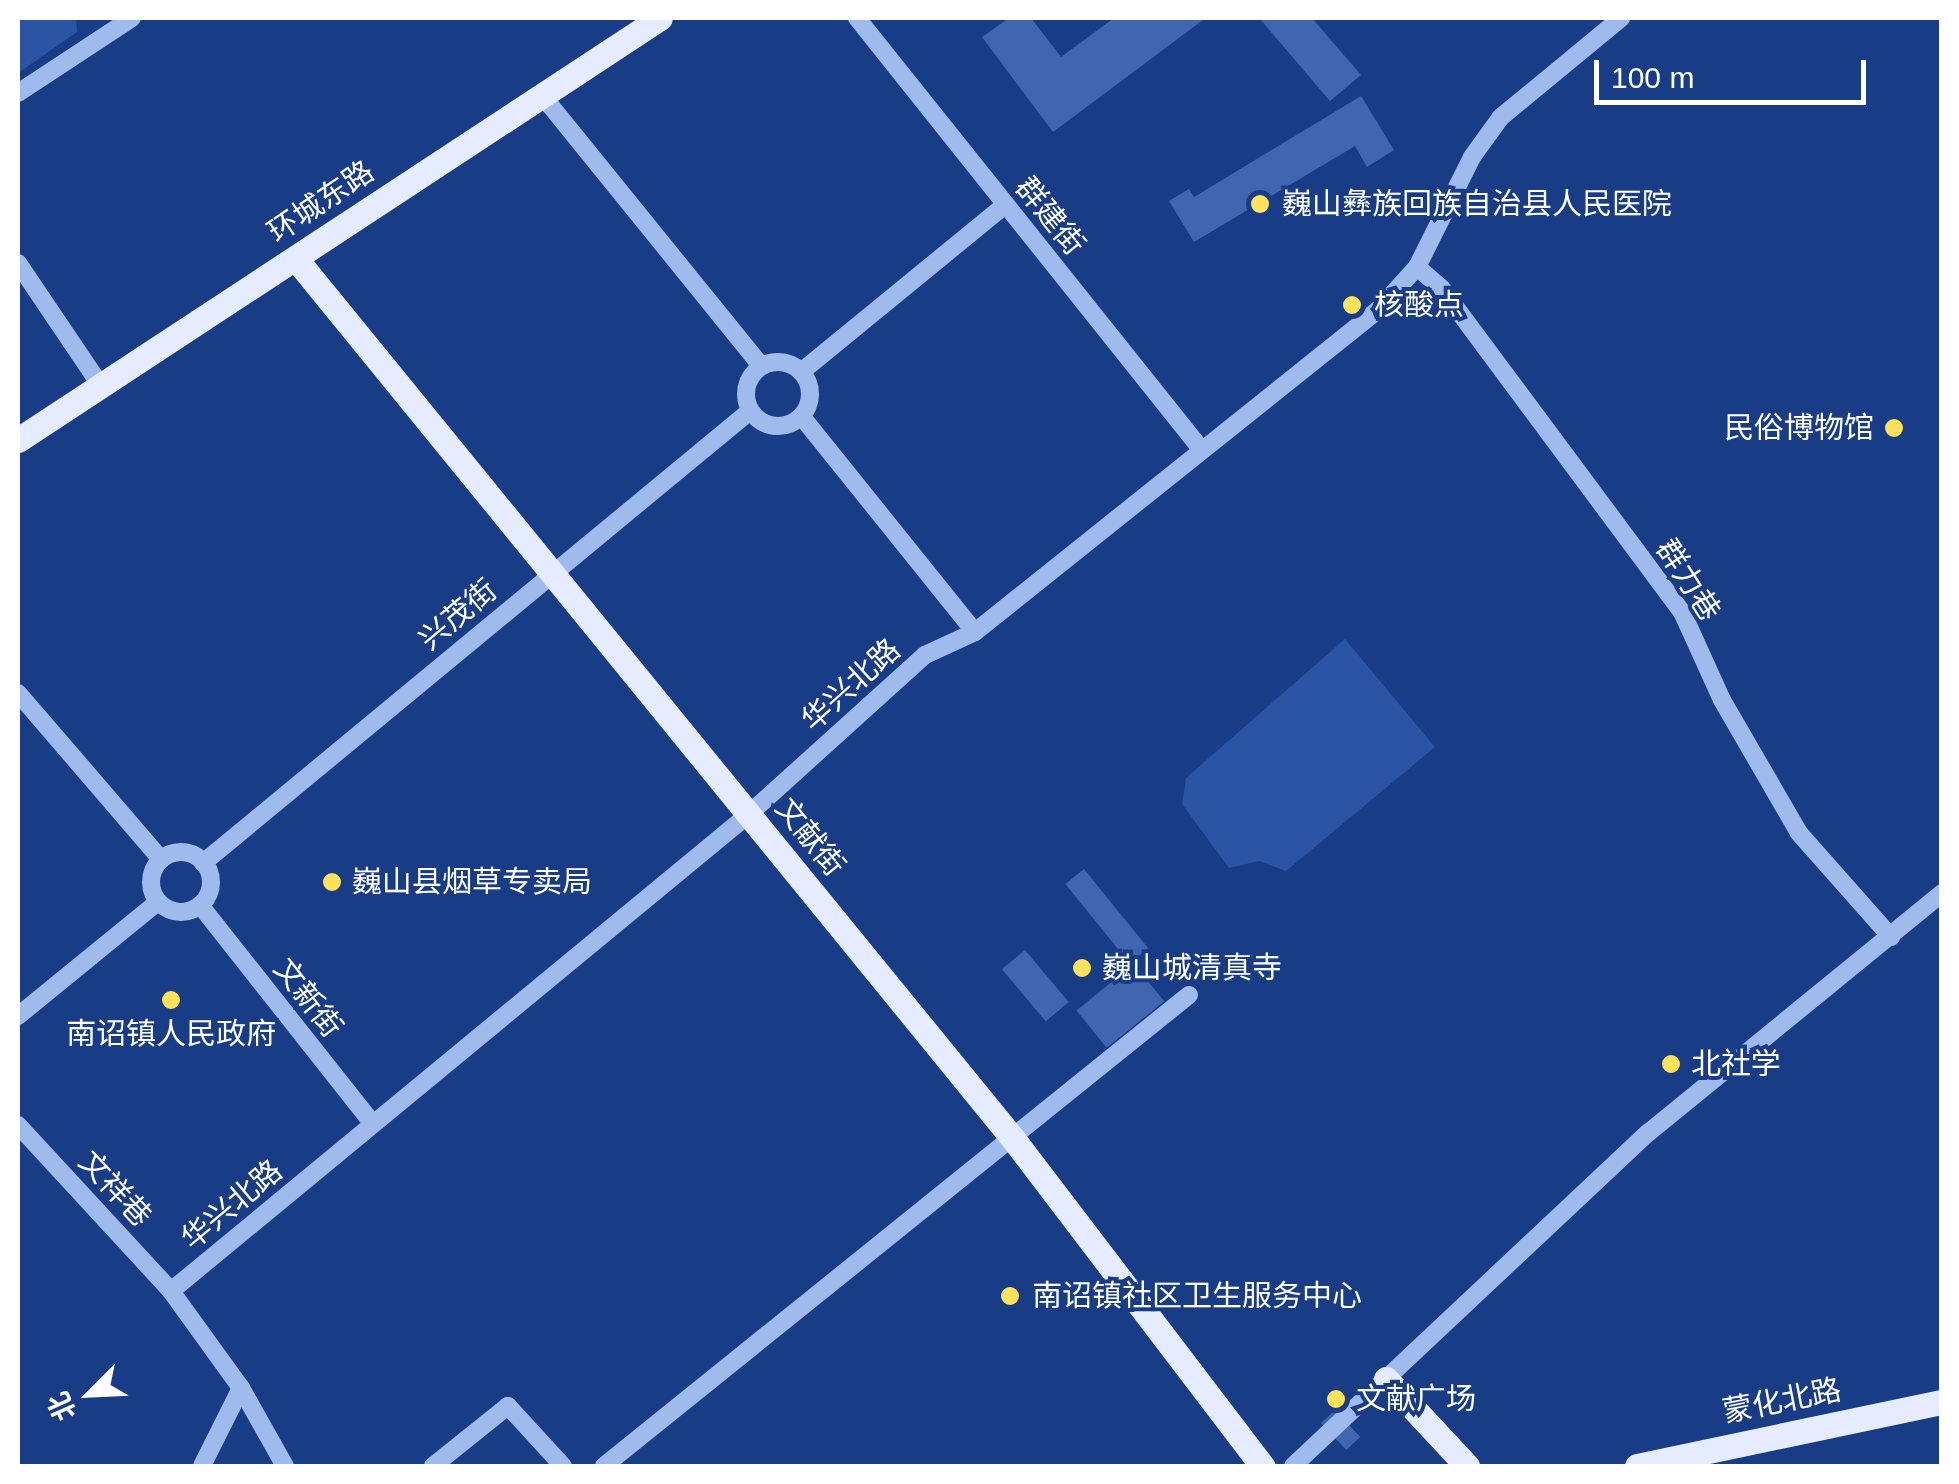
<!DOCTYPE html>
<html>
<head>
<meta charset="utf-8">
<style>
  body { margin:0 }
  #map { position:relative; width:1959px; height:1484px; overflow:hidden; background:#193c86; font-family:Helvetica,"Noto Sans SC",sans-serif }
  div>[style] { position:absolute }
  .green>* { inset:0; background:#2c54a4 }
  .building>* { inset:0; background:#4166af; transform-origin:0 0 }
  .minor>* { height:18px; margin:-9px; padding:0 9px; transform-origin:9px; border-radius:9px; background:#9fbaec }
  .minor>.ring { margin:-9px; padding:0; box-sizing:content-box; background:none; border:18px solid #9fbaec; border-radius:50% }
  .major>* { height:25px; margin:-12.5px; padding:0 12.5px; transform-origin:12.5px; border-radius:12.5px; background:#e5ecff }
  .dots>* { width:28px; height:28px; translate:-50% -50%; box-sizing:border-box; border:5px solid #193c86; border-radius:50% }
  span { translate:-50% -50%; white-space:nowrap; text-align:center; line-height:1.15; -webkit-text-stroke:8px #193c86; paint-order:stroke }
  .street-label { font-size:30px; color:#fff }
  .poi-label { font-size:30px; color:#fff }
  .left { translate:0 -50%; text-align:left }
  .right { translate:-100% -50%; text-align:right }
  .frame { position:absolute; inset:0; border:20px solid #fff; pointer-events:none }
  .north { position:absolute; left:40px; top:1344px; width:100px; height:100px; -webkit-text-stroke:8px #193c86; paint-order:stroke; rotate:246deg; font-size:28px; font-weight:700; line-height:40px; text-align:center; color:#fff }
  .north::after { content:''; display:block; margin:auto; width:35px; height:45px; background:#fff; clip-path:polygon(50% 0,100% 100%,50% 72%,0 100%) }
  .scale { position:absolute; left:1594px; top:60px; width:272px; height:45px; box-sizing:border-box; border:5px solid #fff; border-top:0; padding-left:12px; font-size:30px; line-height:35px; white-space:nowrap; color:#fff; -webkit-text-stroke:8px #193c86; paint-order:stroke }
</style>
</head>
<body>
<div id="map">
  <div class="green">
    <i style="clip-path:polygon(18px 18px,76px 18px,77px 32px,18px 73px)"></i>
    <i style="clip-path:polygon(1345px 639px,1435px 747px,1286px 871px,1259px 861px,1229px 868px,1182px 804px,1186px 778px)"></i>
  </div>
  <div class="building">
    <i style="clip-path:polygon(1009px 18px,1031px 18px,1061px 57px,1114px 18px,1203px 20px,1053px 132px,982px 37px)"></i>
    <i style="clip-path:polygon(1312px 18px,1361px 75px,1330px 101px,1260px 19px)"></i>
    <i style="clip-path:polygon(1361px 96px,1394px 150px,1367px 167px,1355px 146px,1194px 242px,1169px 201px,1189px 189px,1194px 197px)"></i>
    <i style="left:1084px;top:869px;width:102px;height:24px;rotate:51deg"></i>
    <i style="left:1025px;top:950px;width:68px;height:30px;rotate:50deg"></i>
    <i style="left:1134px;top:964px;width:48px;height:74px;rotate:51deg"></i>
    <i style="left:1335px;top:1410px;width:37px;height:19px;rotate:47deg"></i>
  </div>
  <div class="minor">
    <i style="left:857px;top:18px;width:551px;rotate:51.41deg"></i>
    <i style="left:18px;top:93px;width:136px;rotate:-33.3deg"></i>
    <i style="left:541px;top:94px;width:350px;rotate:51deg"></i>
    <i style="left:18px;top:263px;width:148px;rotate:56deg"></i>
    <i style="left:1417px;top:267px;width:33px;rotate:41deg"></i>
    <i style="left:1442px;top:289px;width:405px;rotate:53.4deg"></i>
    <i style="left:1683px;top:614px;width:94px;rotate:65.6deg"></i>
    <i style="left:1722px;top:700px;width:154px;rotate:59.9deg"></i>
    <i style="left:1799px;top:833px;width:139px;rotate:48.5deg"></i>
    <i class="ring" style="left:746px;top:362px;width:46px;height:46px"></i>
    <i style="left:801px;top:372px;width:264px;rotate:-39.3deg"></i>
    <i style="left:802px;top:417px;width:276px;rotate:51.2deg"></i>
    <i style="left:18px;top:693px;width:219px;rotate:49.3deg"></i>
    <i class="ring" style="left:151px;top:852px;width:42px;height:42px"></i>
    <i style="left:203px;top:863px;width:710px;rotate:-39.57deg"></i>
    <i style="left:200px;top:905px;width:279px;rotate:51.7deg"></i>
    <i style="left:18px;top:1016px;width:181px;rotate:-39.2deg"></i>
    <i style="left:18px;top:1125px;width:226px;rotate:47.3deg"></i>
    <i style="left:171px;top:1291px;width:120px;rotate:54.2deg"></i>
    <i style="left:241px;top:1388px;width:87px;rotate:116.6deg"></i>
    <i style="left:171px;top:1291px;width:749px;rotate:-39.53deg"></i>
    <i style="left:749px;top:814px;width:237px;rotate:-42.1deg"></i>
    <i style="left:925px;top:655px;width:55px;rotate:-24.7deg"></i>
    <i style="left:975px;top:632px;width:516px;rotate:-38.63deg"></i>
    <i style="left:1378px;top:310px;width:58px;rotate:-47.8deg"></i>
    <i style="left:1417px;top:267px;width:123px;rotate:-63.4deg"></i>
    <i style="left:1472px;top:157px;width:49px;rotate:-54.1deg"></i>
    <i style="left:1501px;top:117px;width:156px;rotate:-39.5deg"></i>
    <i style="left:241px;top:1388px;width:90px;rotate:60.6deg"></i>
    <i style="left:433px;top:1466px;width:96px;rotate:-38.7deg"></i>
    <i style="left:508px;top:1406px;width:81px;rotate:47.5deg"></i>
    <i style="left:604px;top:1466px;width:751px;rotate:-38.84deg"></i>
    <i style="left:1293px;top:1466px;width:487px;rotate:-43.2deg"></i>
    <i style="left:1648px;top:1133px;width:380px;rotate:-39.2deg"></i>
  </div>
  <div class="major">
    <i style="left:296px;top:259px;width:1137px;rotate:50.82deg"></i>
    <i style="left:1014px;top:1140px;width:410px;rotate:52.7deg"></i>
    <i style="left:18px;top:440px;width:768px;rotate:-33.32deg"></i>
    <i style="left:1386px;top:1379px;width:119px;rotate:47deg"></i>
    <i style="left:1637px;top:1466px;width:312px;rotate:-11.9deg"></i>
  </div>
  <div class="dots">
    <i style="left:1260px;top:204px;background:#ffe25b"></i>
    <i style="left:1352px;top:305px;background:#ffe25b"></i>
    <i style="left:1894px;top:428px;background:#ffe25b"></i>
    <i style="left:332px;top:882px;background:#ffe25b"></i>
    <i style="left:1082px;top:968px;background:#ffe25b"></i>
    <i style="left:171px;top:1000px;background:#ffe25b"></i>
    <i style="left:1671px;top:1064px;background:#ffe25b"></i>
    <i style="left:1010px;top:1296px;background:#ffe25b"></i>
    <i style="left:1336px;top:1399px;background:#ffe25b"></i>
  </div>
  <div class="street-label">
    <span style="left:321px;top:202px;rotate:-34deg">环城东路</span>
    <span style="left:1050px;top:216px;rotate:51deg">群建街</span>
    <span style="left:1688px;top:580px;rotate:57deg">群力巷</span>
    <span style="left:458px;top:615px;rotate:-40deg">兴茂街</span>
    <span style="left:851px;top:685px;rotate:-42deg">华兴北路</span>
    <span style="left:810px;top:837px;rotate:51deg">文献街</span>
    <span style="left:308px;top:998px;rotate:52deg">文新街</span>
    <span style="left:115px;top:1189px;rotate:47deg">文祥巷</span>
    <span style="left:232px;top:1205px;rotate:-40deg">华兴北路</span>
    <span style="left:1782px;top:1401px;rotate:-11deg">蒙化北路</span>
  </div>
  <div class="poi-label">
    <span class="left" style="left:1282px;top:204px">巍山彝族回族自治县人民医院</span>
    <span class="left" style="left:1374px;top:305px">核酸点</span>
    <span class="right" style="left:1874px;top:428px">民俗博物馆</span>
    <span class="left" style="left:352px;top:882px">巍山县烟草专卖局</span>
    <span class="left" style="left:1102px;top:968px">巍山城清真寺</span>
    <span style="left:171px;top:1034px">南诏镇人民政府</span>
    <span class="left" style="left:1691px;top:1064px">北社学</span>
    <span class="left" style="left:1032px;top:1296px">南诏镇社区卫生服务中心</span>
    <span class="left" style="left:1356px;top:1399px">文献广场</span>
  </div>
  <div class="frame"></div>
  <div class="north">北</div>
  <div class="scale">100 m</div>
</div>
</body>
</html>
